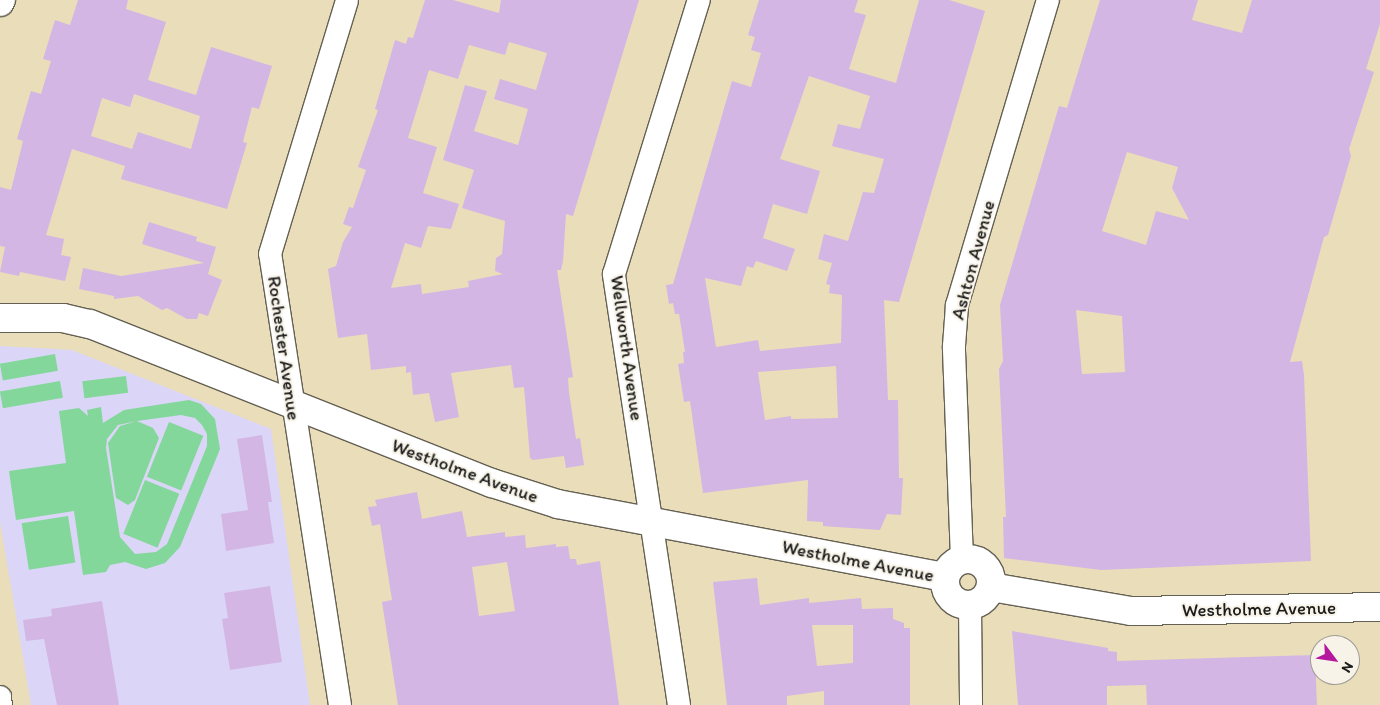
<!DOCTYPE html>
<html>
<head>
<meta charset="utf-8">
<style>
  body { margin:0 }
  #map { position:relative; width:1380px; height:705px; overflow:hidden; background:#eaddb9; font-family:Itim,sans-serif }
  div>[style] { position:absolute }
  .built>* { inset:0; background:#dbd6f7 }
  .green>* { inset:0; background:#83d79a; transform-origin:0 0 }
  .building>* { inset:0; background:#d4b6e5 }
  .roads { filter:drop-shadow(1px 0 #646053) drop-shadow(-1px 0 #646053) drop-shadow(0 1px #646053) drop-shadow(0 -1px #646053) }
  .minor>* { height:22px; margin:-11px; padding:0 11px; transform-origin:11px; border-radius:11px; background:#fff }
  .tertiary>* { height:28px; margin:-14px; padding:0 14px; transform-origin:14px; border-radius:14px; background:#fff }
  .tertiary>.ring { margin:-14px; padding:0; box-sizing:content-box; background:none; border:28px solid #fff; border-radius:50% }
  span { translate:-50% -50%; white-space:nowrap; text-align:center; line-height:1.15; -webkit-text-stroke:4px #f7f3e8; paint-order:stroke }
  .street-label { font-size:19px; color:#1c1c1c }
  .north { position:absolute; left:1310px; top:635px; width:50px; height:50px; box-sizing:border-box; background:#f7f3e8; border:1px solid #9f9d96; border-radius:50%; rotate:121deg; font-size:14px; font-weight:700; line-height:20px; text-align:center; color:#1c1c1c }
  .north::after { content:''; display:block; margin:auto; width:18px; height:22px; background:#b5179e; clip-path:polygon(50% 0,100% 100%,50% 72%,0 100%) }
</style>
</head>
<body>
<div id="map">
  <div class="built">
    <i style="clip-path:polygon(0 346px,72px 350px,271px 429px,310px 705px,31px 705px,0 522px)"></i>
  </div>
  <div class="green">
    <i style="left:55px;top:354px;width:17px;height:56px;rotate:80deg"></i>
    <i style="left:126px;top:376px;width:17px;height:44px;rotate:83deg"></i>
    <i style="left:60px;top:381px;width:17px;height:61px;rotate:80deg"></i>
    <i style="clip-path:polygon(evenodd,189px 400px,201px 404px,215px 419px,220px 449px,180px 547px,165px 563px,146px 569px,125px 562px,110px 565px,106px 572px,83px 575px,74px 511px,16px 520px,9px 471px,66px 463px,59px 411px,79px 408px,88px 416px,87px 410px,101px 407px,103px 423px,124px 410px,189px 400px,181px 415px,195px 418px,202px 425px,207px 434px,207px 446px,167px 544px,156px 552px,135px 554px,120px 537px,106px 448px,107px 439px,118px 425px,137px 421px,120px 426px,108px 443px,116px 498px,128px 505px,135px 500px,159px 438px,153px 428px,137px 421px,181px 415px)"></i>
    <i style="left:169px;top:422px;width:37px;height:59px;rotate:22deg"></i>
    <i style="left:145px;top:480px;width:37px;height:58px;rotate:22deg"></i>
    <i style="left:68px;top:516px;width:47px;height:47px;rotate:81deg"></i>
  </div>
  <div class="building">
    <i style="clip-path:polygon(evenodd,78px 0,128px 0,126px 9px,166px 22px,148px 80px,196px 95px,211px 47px,272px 66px,259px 109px,252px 107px,243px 142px,247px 143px,227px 209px,121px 179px,125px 166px,72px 149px,46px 235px,64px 239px,61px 255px,71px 257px,65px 281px,20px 272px,19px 276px,0 272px,5px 247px,0 246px,0 187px,11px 190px,23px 141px,17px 139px,31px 91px,41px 94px,51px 61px,43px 59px,55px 20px,70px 25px,78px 0,134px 94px,200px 116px,191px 149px,138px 132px,132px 149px,91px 136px,102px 98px,130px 107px,134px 94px)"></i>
    <i style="clip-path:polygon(evenodd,425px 0,453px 0,499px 13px,501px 0,639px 0,573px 216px,566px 214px,563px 261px,561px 270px,557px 270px,573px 377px,568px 378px,569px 392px,576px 439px,580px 438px,584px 465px,566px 468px,564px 456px,533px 460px,530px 458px,524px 387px,514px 388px,511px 365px,451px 373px,459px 417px,435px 422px,429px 393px,413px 395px,411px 372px,406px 373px,406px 366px,371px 370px,367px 334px,338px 338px,328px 269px,336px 266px,343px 242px,352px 227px,343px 224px,349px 207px,353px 208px,366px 170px,358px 167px,378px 110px,375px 109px,395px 40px,406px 44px,408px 37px,413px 38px,425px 0,509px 42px,547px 53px,536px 90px,500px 79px,494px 99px,528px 109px,518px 145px,474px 131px,487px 91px,465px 85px,443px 160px,474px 170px,462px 208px,505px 221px,502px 254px,496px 258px,495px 271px,503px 274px,468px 281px,469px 287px,422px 294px,421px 284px,391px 288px,405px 243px,421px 248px,428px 226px,451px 229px,459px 204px,423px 193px,437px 147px,408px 138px,429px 70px,458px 79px,469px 45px,505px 55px,509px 42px)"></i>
    <i style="clip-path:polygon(evenodd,759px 0,858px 0,854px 12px,866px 15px,849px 69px,896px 83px,919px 0,949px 0,985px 11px,899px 302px,884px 300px,888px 400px,898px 400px,899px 478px,903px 478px,901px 515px,887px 514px,880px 530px,823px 526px,823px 522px,807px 521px,808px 480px,703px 493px,690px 401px,684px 402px,678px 364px,684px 363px,683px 352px,685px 352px,679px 314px,675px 314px,673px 303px,669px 304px,666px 285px,673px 284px,732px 81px,751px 87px,761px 53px,751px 50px,755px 37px,748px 35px,759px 0,809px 76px,870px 96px,860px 129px,838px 124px,832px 146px,884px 159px,874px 193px,863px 192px,848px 241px,824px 234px,818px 259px,832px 263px,826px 284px,830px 285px,829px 293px,842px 295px,841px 343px,760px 351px,758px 340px,716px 347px,705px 278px,741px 286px,747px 266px,753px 268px,756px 261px,787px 271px,795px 249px,763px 238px,773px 204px,807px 214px,820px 171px,780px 159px,809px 76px,759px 0,836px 366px,838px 418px,791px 419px,791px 416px,765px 420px,758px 372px,836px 366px)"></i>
    <i style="clip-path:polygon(evenodd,1100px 0,1198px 0,1192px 20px,1242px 33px,1252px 0,1380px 0,1380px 24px,1366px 69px,1374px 72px,1349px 149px,1351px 156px,1328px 235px,1324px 237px,1290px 362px,1302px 361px,1304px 375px,1311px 561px,1101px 570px,1004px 558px,1003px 517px,1006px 517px,999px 369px,1003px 361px,1000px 305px,1059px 106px,1067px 108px,1100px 0,1127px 152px,1178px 167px,1172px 188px,1189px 220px,1156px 211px,1146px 245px,1102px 231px,1127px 152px,1100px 0,1076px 310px,1122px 316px,1125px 372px,1082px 374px,1076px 310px)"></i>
    <i style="clip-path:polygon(149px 222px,197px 237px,196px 241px,216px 247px,208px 274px,222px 280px,208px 316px,199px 313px,197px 319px,187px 319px,167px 308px,162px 310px,138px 296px,114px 299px,114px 296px,79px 289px,83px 268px,121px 276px,204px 263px,142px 244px)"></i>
    <i style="clip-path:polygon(262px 435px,272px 502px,268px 502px,274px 543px,226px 551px,221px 514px,248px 510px,237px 439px)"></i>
    <i style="clip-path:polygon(evenodd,417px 492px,422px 519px,462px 511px,467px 537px,505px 532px,505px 537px,525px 535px,526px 548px,556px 544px,556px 547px,568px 546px,570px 559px,576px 559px,577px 565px,600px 561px,619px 705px,398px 705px,382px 602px,392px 600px,380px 524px,372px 526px,368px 507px,377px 506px,375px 500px,417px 492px,507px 562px,515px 611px,479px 616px,472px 567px,507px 562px)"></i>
    <i style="clip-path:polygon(evenodd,757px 578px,760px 605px,809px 598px,809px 603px,861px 598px,862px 609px,893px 608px,893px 619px,904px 623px,904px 628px,910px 628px,910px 705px,824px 705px,824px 691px,787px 696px,787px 705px,727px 705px,713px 582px,757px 578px,812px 625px,853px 625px,853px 663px,817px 666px,812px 625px)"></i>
    <i style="clip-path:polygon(270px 586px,282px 662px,230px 670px,222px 619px,228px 618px,224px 593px)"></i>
    <i style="clip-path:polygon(102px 601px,119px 705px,57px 705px,44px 639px,26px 641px,23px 620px,52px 616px,51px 609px)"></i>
    <i style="clip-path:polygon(1012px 631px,1108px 648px,1108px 651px,1117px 652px,1117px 661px,1315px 655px,1317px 705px,1147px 705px,1146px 685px,1107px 686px,1107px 705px,1018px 705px)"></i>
  </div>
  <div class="roads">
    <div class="minor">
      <i style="left:962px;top:559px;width:213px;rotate:-92.2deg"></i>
      <i style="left:954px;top:346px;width:41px;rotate:-85.8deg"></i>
      <i style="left:957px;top:305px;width:318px;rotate:-73.4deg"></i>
      <i style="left:970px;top:606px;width:99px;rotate:89.4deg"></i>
      <i style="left:0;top:697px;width:8px;rotate:83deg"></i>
      <i style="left:340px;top:705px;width:456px;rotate:-98.8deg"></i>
      <i style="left:270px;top:254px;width:265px;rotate:-73.1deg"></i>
      <i style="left:679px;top:705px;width:436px;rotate:-98.6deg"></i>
      <i style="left:614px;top:274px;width:287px;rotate:-72.8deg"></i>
    </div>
    <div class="tertiary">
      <i style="left:0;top:2px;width:2px;rotate:-63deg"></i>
      <i style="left:0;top:318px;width:63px"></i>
      <i style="left:63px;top:318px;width:28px;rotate:13deg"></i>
      <i style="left:90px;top:324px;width:432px;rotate:21.6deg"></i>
      <i style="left:492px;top:483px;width:69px;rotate:17.7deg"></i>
      <i style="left:558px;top:504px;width:394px;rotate:10.7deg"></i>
      <i class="ring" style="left:945px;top:559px;width:18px;height:18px"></i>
      <i style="left:991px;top:587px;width:142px;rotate:9.7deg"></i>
      <i style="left:1131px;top:611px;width:249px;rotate:-0.9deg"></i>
    </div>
  </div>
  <div class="street-label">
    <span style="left:973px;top:260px;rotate:-75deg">Ashton Avenue</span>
    <span style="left:284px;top:348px;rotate:82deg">Rochester Avenue</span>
    <span style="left:627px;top:348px;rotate:82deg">Wellworth Avenue</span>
    <span style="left:465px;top:471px;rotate:20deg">Westholme Avenue</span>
    <span style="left:858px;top:561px;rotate:11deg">Westholme Avenue</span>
    <span style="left:1259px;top:609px;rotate:-1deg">Westholme Avenue</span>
  </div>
  <div class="north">N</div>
</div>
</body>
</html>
